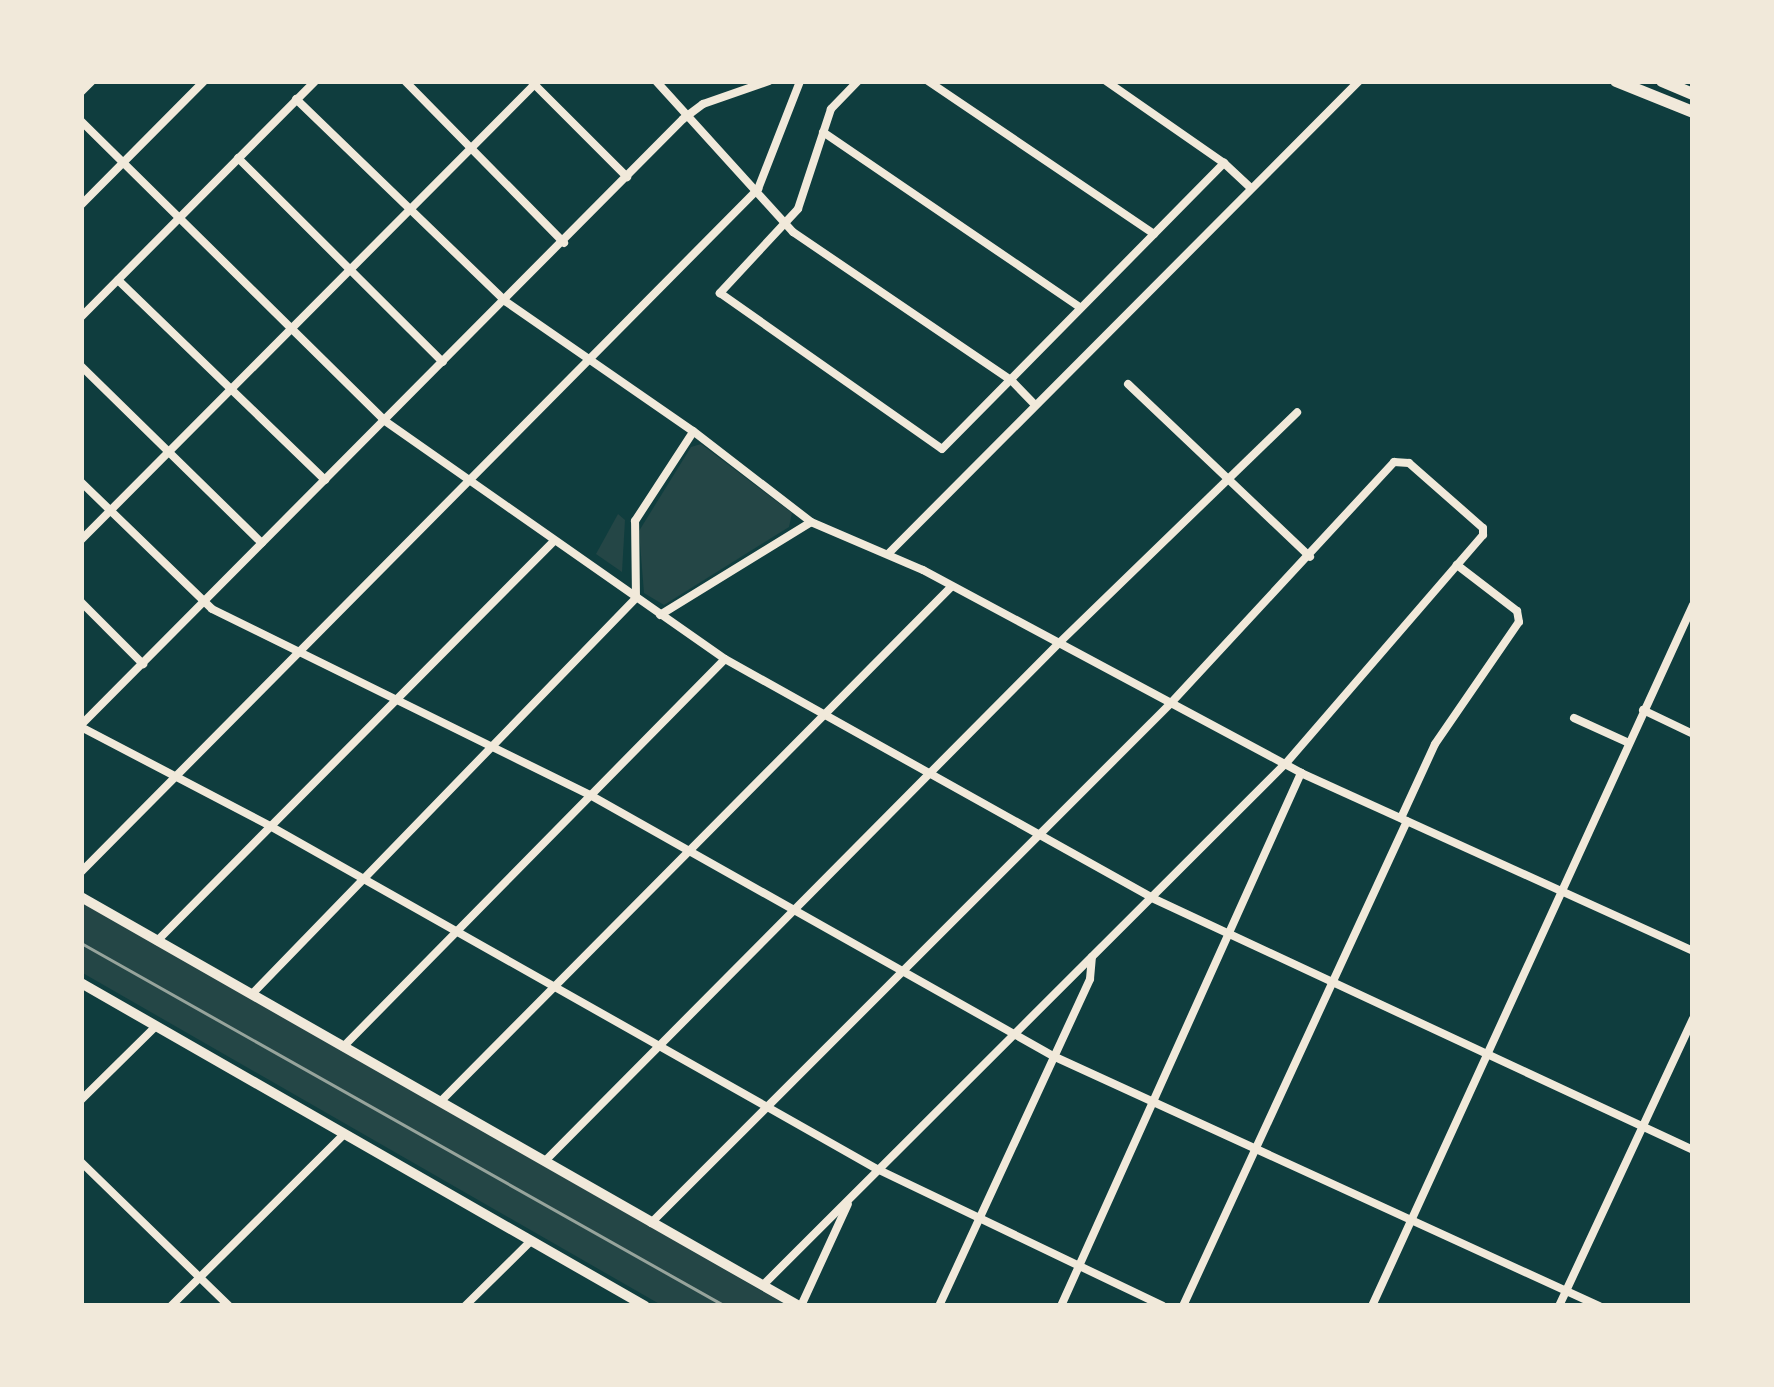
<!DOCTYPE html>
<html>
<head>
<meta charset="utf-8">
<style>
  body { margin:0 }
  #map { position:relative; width:1774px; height:1387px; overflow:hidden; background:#0f3d3e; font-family:Roboto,sans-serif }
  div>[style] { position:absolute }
  .green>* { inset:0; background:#244646 }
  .minor>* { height:8px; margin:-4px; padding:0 4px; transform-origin:4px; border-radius:4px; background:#f1e9da }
  .secondary>* { height:10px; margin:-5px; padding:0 5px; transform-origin:5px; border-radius:5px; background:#f1e9da }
  .primary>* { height:12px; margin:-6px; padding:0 6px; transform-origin:6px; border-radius:6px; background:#f1e9da }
  .rail>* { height:3px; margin:-1.5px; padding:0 1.5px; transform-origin:1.5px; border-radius:1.5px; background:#97a49c }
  span { translate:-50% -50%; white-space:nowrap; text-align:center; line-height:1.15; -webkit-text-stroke:9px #f1e9da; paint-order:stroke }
  .frame { position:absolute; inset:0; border:84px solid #f1e9da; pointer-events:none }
</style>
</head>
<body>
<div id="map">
  <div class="green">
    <i style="clip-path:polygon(701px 444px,792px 513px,789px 527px,664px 605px,644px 593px,639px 531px,691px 447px)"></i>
    <i style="clip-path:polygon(618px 514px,625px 520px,622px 572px,596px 554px)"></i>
    <i style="clip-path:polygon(81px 900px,788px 1306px,663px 1306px,81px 972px)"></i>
  </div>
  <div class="minor">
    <i style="left:405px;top:81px;width:227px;rotate:45.5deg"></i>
    <i style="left:531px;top:81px;width:136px;rotate:45deg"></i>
    <i style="left:656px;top:81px;width:204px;rotate:47.8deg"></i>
    <i style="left:793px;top:232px;width:263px;rotate:34.2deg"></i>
    <i style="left:1011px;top:380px;width:33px;rotate:46deg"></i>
    <i style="left:858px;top:81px;width:39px;rotate:134deg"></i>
    <i style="left:831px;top:109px;width:105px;rotate:108.3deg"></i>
    <i style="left:798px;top:209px;width:115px;rotate:132.9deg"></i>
    <i style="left:720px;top:293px;width:271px;rotate:35.1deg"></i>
    <i style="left:942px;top:449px;width:402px;rotate:-45.4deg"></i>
    <i style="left:928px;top:81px;width:273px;rotate:34.1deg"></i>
    <i style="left:1106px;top:81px;width:144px;rotate:34.8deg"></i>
    <i style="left:1224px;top:163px;width:37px;rotate:43deg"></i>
    <i style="left:81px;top:92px;width:16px;rotate:-45deg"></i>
    <i style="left:296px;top:99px;width:291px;rotate:44deg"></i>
    <i style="left:505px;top:301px;width:229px;rotate:34.7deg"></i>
    <i style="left:693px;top:431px;width:149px;rotate:37.6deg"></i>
    <i style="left:811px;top:522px;width:122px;rotate:23.2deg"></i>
    <i style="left:923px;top:570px;width:429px;rotate:28.2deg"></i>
    <i style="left:1301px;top:773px;width:431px;rotate:24.4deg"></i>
    <i style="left:81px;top:121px;width:427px;rotate:44.6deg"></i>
    <i style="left:385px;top:421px;width:415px;rotate:35deg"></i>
    <i style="left:725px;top:659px;width:487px;rotate:29.2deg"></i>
    <i style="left:1150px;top:897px;width:599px;rotate:24.98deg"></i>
    <i style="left:823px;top:132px;width:311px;rotate:34.3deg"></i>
    <i style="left:238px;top:158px;width:289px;rotate:44.9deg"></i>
    <i style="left:81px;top:205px;width:175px;rotate:-45.2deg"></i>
    <i style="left:118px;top:280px;width:288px;rotate:44deg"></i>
    <i style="left:81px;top:317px;width:332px;rotate:-45.2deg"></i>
    <i style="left:81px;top:366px;width:253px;rotate:44.4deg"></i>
    <i style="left:1128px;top:384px;width:251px;rotate:43.5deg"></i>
    <i style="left:81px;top:482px;width:182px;rotate:44.1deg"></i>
    <i style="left:212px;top:609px;width:421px;rotate:26.2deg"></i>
    <i style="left:590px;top:795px;width:531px;rotate:29.41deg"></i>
    <i style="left:1053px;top:1056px;width:601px;rotate:24.6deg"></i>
    <i style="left:81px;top:540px;width:648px;rotate:-45.13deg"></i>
    <i style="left:888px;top:554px;width:668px;rotate:-45.12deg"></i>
    <i style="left:81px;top:602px;width:88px;rotate:45deg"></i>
    <i style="left:660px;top:615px;width:177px;rotate:-31.6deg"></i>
    <i style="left:1643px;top:710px;width:55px;rotate:25.6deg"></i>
    <i style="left:1574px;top:718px;width:60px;rotate:24.4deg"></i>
    <i style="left:81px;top:725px;width:854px;rotate:-45.19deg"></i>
    <i style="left:683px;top:119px;width:25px;rotate:-37deg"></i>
    <i style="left:703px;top:104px;width:70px;rotate:-19.2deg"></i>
    <i style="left:81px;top:727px;width:213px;rotate:27.6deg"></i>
    <i style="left:270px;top:826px;width:697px;rotate:29.47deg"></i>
    <i style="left:877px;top:1169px;width:317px;rotate:25.6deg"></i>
    <i style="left:1401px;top:818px;width:81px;rotate:-65.3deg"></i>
    <i style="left:1435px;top:744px;width:148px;rotate:-55.5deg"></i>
    <i style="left:1519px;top:622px;width:11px;rotate:-100deg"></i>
    <i style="left:1517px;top:611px;width:76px;rotate:-142.5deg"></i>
    <i style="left:81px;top:872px;width:962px;rotate:-45.25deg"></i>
    <i style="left:758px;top:189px;width:116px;rotate:-68.7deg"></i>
    <i style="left:157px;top:941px;width:562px;rotate:-45.22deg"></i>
    <i style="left:252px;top:994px;width:552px;rotate:-45.88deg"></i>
    <i style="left:636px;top:598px;width:77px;rotate:-90.7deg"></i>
    <i style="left:635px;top:521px;width:106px;rotate:-56.9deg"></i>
    <i style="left:343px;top:1047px;width:544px;rotate:-45.45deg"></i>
    <i style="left:81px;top:1100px;width:104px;rotate:-44.6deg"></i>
    <i style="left:440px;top:1102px;width:725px;rotate:-45.22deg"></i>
    <i style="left:545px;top:1161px;width:728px;rotate:-45.22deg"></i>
    <i style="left:1058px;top:644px;width:333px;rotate:-44.1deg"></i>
    <i style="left:81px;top:1162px;width:206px;rotate:44.2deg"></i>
    <i style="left:651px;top:1223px;width:734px;rotate:-45deg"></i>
    <i style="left:1170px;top:704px;width:330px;rotate:-47.2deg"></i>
    <i style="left:1394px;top:462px;width:15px;rotate:4deg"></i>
    <i style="left:1409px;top:463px;width:98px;rotate:41.3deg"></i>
    <i style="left:1483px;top:528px;width:7px;rotate:90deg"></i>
    <i style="left:1483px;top:535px;width:303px;rotate:130.8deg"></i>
    <i style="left:1285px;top:764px;width:738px;rotate:135.05deg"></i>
    <i style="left:171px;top:1306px;width:244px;rotate:-44.8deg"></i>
    <i style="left:465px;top:1306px;width:93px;rotate:-44.6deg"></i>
    <i style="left:801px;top:1306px;width:112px;rotate:-65.3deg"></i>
    <i style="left:939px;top:1306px;width:360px;rotate:-65.2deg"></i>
    <i style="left:1090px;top:979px;width:22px;rotate:-85deg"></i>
    <i style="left:1061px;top:1306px;width:585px;rotate:-65.76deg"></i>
    <i style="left:1183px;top:1306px;width:534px;rotate:-65.21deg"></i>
    <i style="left:1372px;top:1306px;width:771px;rotate:-65.4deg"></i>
    <i style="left:1559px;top:1306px;width:317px;rotate:-65deg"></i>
  </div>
  <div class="secondary">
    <i style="left:81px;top:897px;width:826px;rotate:29.67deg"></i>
    <i style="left:81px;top:983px;width:650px;rotate:29.8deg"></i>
  </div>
  <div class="primary">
    <i style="left:1616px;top:81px;width:83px;rotate:21.9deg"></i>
    <i style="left:1662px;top:81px;width:34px;rotate:23deg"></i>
  </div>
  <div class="rail">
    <i style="left:81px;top:943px;width:739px;rotate:29.41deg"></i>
  </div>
  <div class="frame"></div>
</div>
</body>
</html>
